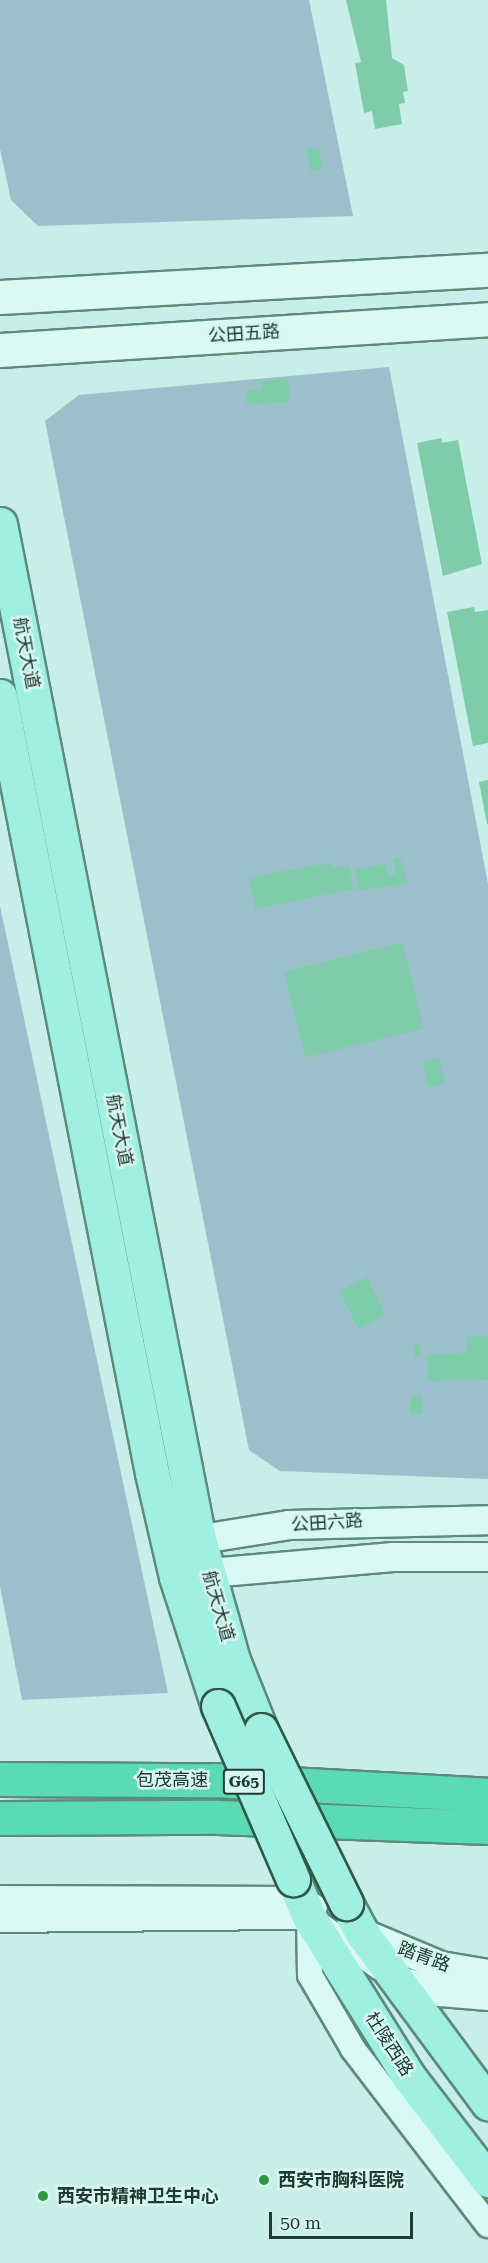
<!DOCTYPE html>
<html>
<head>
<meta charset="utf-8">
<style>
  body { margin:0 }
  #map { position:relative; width:488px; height:2263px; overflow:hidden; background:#c7eee8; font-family:"Roboto Serif","Noto Sans SC",serif }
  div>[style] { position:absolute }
  .green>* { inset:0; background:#9bc0cc }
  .building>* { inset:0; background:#7ecca9; transform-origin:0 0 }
  .roads { filter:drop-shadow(2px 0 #5c8a7b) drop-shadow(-2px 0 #5c8a7b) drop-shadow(0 2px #5c8a7b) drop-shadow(0 -2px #5c8a7b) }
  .minor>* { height:24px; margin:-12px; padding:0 12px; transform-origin:12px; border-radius:12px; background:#dbf9f4 }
  .tertiary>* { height:28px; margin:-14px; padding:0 14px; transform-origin:14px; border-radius:14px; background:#dbf9f4 }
  .secondary>* { height:33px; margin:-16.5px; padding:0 16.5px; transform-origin:16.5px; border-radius:16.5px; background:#dbf9f4 }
  .primary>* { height:33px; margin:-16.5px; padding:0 16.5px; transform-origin:16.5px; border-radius:16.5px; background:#a0f0e2 }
  .motorway>* { height:33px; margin:-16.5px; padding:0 16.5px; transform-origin:16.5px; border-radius:16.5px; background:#5adbb4 }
  .bridges { filter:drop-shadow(2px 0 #305848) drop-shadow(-2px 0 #305848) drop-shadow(0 2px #305848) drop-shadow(0 -2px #305848) }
  .primary-bridge>* { height:33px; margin:-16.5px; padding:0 16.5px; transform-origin:16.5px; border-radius:16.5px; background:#a0f0e2 }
  .dots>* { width:16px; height:16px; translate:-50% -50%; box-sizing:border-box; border:3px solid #d7f6f1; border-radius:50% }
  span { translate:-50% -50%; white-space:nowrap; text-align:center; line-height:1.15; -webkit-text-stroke:5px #d7f6f1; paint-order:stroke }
  .shield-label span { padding:2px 4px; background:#d7f6f1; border:2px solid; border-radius:4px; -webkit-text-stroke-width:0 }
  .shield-label { font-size:16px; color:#203a30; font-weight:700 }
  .street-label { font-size:18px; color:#203a30 }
  .poi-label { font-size:18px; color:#203a30; font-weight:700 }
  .left { translate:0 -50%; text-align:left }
  .scale { position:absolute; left:269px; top:2212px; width:144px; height:27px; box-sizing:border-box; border:3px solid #203a30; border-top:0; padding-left:8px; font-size:18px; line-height:21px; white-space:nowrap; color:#203a30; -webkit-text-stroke:4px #d7f6f1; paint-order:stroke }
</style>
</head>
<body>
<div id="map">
  <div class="green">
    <i style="clip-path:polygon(0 0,309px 0,353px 216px,38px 226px,11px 200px,0 149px)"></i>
    <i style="clip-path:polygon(389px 367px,488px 884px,488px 1479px,280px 1471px,249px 1450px,45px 421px,79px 395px)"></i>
    <i style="clip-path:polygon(0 906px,168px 1693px,22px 1700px,0 1586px)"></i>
  </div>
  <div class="building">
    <i style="clip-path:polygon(346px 0,386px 0,392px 58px,404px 65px,408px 91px,403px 92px,405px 103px,399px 104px,402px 124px,375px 129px,372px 111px,364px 113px,355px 63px,361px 62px)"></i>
    <i style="left:319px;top:147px;width:22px;height:13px;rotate:80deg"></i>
    <i style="clip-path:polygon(289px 379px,290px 402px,247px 405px,246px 390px,262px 389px,261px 381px)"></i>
    <i style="clip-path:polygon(441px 438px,442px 443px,458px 440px,482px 564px,443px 576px,417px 443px)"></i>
    <i style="clip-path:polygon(474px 607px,475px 612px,488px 610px,488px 743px,473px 746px,447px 612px)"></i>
    <i style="clip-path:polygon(488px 780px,488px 824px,487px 824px,479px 782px)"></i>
    <i style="clip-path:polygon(400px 858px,408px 883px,358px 891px,355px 869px,386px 864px,388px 875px,396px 874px,394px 859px)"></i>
    <i style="clip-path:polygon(331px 862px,332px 868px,349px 865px,354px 889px,255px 909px,249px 878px)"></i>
    <i style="left:402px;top:942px;width:89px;height:122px;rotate:76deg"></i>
    <i style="left:440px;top:1058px;width:26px;height:17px;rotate:79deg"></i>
    <i style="left:367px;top:1277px;width:42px;height:31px;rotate:63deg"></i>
    <i style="clip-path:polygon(488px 1336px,488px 1380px,428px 1381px,428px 1354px,467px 1353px,467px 1337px)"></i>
    <i style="clip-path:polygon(414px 1343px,420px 1343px,421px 1356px,414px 1356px)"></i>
    <i style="left:411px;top:1395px;width:11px;height:19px"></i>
  </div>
  <div class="roads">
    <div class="minor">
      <i style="left:0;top:1898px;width:302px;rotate:0.2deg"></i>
      <i style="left:302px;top:1899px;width:15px;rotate:32deg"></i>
      <i style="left:309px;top:1917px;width:58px;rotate:89deg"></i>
      <i style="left:310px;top:1975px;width:86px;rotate:59.8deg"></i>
      <i style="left:353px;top:2049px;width:222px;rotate:52.5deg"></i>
      <i style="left:0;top:1920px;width:309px;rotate:-0.6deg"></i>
      <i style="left:309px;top:1917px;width:87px;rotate:35.7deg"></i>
    </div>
    <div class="tertiary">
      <i style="left:177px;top:1543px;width:113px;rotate:-9.1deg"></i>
      <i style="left:289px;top:1525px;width:199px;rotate:-1.4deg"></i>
      <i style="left:187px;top:1575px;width:207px;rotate:-5deg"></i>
      <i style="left:393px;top:1557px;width:95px"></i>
      <i style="left:362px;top:1933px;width:86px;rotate:22.7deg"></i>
      <i style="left:441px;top:1966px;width:48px;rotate:9.7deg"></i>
      <i style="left:397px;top:1980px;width:46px;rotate:15.3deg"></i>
      <i style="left:441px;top:1992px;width:47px;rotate:4.9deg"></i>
    </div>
    <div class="secondary">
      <i style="left:0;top:297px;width:489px;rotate:-3.2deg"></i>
      <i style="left:0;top:350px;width:489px;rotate:-3.6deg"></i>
    </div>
    <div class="primary">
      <i style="left:0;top:524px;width:1034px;rotate:78.91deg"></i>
      <i style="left:199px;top:1539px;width:126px;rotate:74.3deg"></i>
      <i style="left:233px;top:1660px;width:75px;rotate:68.2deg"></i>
      <i style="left:0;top:696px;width:792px;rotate:78.93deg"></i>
      <i style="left:152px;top:1473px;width:107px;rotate:77deg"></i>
      <i style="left:176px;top:1577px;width:136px;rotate:72deg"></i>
      <i style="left:293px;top:1879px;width:41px;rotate:67.2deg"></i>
      <i style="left:309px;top:1917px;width:189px;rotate:58deg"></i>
      <i style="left:409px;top:2077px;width:130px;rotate:52.5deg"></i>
      <i style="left:346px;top:1903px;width:34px;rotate:62deg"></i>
      <i style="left:362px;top:1933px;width:212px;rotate:53.5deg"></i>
    </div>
    <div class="motorway">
      <i style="left:0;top:1779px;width:215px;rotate:0.3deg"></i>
      <i style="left:215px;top:1780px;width:273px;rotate:3.1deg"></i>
      <i style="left:0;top:1818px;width:217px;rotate:-0.3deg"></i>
      <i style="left:217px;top:1817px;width:271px;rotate:2.1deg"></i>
    </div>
  </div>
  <div class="bridges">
    <div class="primary-bridge">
      <i style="left:218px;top:1706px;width:189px;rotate:66.6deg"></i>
      <i style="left:261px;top:1730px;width:193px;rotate:63.8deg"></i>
    </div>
  </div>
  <div class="dots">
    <i style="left:264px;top:2180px;background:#2d983b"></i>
    <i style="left:43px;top:2196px;background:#2d983b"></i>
  </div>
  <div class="shield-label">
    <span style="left:244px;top:1782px">G65</span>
  </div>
  <div class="street-label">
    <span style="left:244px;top:334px;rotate:-4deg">公田五路</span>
    <span style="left:26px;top:653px;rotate:79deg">航天大道</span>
    <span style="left:119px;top:1130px;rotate:79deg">航天大道</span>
    <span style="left:327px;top:1523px;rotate:-4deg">公田六路</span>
    <span style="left:218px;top:1606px;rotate:74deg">航天大道</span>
    <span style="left:172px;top:1780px">包茂高速</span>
    <span style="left:424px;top:1957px;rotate:20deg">踏青路</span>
    <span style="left:389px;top:2044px;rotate:57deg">杜陵西路</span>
  </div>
  <div class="poi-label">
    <span class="left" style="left:278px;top:2180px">西安市胸科医院</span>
    <span class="left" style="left:57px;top:2196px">西安市精神卫生中心</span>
  </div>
  <div class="scale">50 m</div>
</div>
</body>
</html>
